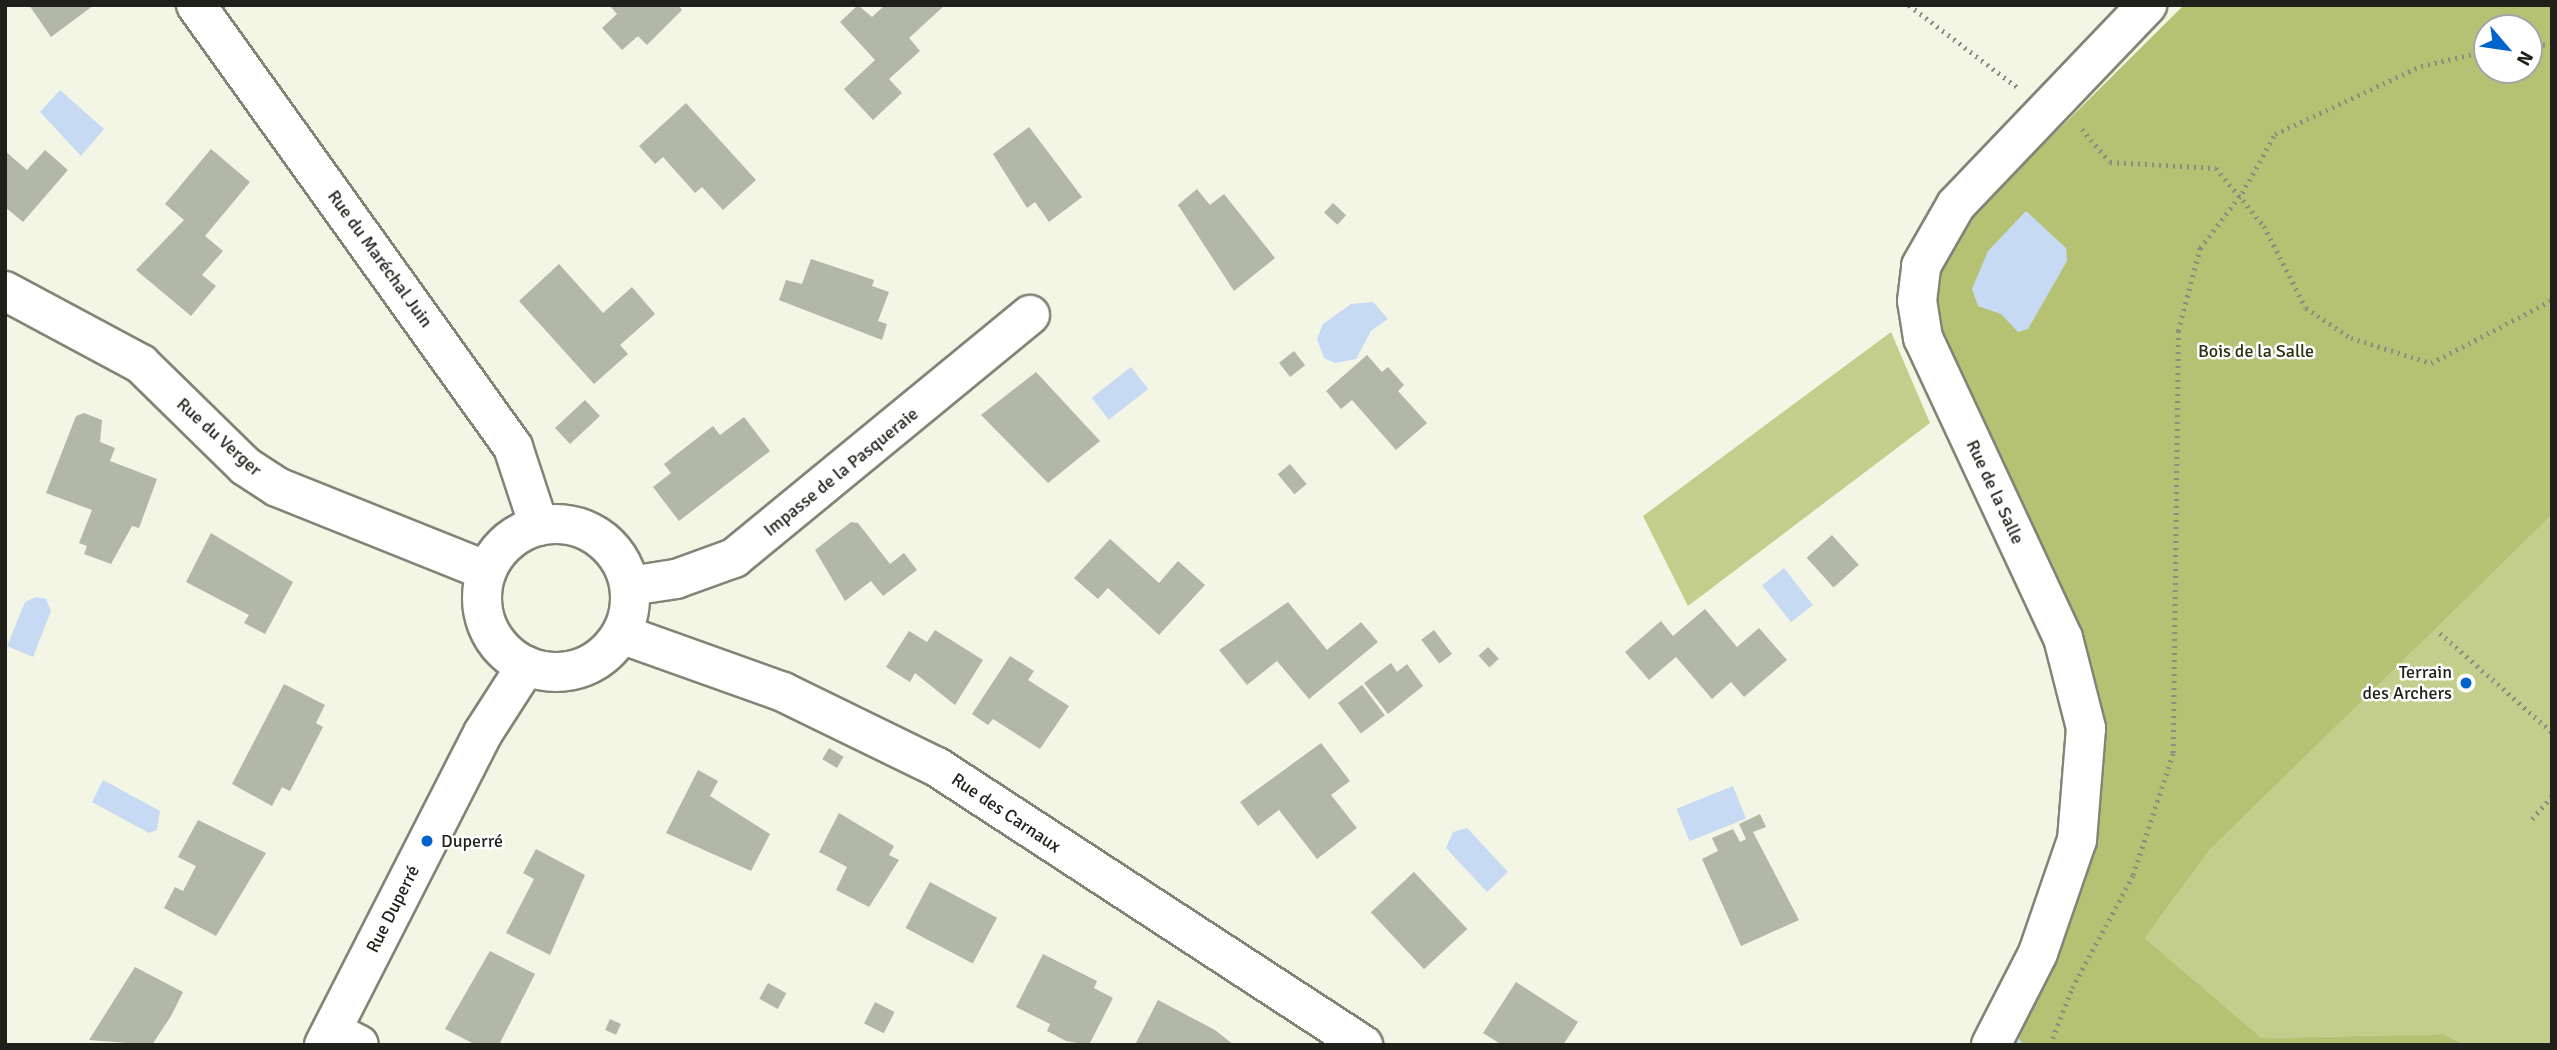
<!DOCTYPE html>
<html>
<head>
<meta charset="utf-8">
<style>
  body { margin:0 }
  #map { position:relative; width:2557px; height:1050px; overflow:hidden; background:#f3f6e5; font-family:Signika,sans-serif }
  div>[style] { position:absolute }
  .green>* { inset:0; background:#c3ce8d }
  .forest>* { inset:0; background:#b5c273 }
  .water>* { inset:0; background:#c7daf4; transform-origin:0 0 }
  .stream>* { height:12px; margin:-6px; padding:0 6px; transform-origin:6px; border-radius:6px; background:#c7daf4 }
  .building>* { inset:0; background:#b3b7a7; transform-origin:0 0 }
  .path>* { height:4.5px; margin-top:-2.25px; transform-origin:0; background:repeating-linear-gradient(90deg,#8b8d81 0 2px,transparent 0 7px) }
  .roads { filter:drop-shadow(2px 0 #828576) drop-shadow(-2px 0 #828576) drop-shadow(0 2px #828576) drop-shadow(0 -2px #828576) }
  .minor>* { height:38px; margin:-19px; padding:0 19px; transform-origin:19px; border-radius:19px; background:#fff }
  .tertiary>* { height:38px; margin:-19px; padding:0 19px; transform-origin:19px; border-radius:19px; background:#fff }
  .tertiary>.ring { margin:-19px; padding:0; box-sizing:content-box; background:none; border:38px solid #fff; border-radius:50% }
  .dots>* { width:19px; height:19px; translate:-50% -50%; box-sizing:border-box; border:4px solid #fff; border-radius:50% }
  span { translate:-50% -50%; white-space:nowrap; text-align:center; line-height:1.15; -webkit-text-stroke:5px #fff; paint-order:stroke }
  .street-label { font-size:18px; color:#1f201a }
  .park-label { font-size:18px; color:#2b300d }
  .poi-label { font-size:18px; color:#1f201a }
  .right { translate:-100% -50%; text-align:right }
  .left { translate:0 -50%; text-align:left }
  .frame { position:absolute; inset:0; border:7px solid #1f201a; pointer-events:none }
  .north { position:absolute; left:2473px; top:14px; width:70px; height:70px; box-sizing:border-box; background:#fff; border:2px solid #a5a6a3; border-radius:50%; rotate:119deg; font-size:19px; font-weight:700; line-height:28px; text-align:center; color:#1f201a }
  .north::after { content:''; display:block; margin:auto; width:24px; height:32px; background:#0064cc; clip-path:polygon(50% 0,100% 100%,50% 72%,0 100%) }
</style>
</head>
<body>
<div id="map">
  <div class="green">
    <i style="clip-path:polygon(1891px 332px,1930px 423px,1688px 606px,1643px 516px)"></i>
    <i style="clip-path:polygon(2552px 515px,2552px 1045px,2465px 1045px,2444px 1034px,2262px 1038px,2145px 938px,2209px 851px)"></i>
  </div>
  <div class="forest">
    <i style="clip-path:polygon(evenodd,2184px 5px,2552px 5px,2552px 515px,2209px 851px,2145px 938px,2262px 1038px,2444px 1034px,2465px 1045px,1990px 1045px,2017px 997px,2086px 728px,1923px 338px,1921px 266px,2184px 5px,2487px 28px,2529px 28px,2529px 70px,2487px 70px,2487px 28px)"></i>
  </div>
  <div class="water">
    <i style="clip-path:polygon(60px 90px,104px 129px,81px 156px,40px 112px)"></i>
    <i style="clip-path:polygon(2026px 211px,2066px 248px,2067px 261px,2028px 329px,2018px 332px,2001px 314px,1978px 306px,1972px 289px,1988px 251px)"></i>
    <i style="clip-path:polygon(1373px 302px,1388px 319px,1371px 331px,1356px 359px,1335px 363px,1324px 358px,1317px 339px,1323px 324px,1351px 304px)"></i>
    <i style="left:1131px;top:367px;width:28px;height:50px;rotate:52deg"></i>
    <i style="left:1784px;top:568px;width:47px;height:28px;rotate:52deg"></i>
    <i style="clip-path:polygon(36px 597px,46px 599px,51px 611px,33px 657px,7px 646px,25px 602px)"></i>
    <i style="clip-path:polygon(103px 780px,160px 811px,157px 830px,149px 833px,92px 802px)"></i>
    <i style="left:1733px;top:786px;width:35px;height:61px;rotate:68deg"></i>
    <i style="clip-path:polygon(1467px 828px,1508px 872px,1487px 892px,1446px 848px,1453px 832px)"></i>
  </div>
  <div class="stream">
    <i style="left:2015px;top:1043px;width:2px;rotate:63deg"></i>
  </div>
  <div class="building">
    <i style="clip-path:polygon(29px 5px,94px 5px,51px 37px)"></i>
    <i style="clip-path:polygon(609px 5px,678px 5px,682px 10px,647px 45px,638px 36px,622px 50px,602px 28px,617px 14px)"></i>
    <i style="clip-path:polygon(858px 5px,872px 17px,885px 5px,945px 5px,909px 38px,920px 51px,889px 79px,902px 93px,873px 120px,844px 89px,875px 60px,840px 22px)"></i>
    <i style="clip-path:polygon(686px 103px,756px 180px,723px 210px,702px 187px,695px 193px,663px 157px,655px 164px,639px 146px)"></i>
    <i style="clip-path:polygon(1029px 127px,1082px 197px,1049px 222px,1035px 202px,1027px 208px,993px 154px)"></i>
    <i style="clip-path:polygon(211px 149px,250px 182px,205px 236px,223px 251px,202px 275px,216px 286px,191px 316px,136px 270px,184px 220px,165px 204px)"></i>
    <i style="clip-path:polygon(45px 150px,68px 170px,23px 222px,5px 207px,5px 151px,27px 170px)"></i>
    <i style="clip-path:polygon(1197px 189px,1210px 205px,1224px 194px,1275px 258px,1234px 291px,1178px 205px)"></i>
    <i style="left:1333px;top:203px;width:18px;height:13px;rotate:43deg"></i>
    <i style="clip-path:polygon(811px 259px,874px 280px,872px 286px,889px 292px,878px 321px,887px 324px,882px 340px,779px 300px,786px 280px,802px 284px)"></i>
    <i style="clip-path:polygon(559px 264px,603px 313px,632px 287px,655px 314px,620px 345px,628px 354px,594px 384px,519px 301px)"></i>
    <i style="left:1294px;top:351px;width:18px;height:19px;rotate:52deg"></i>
    <i style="clip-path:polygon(1367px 355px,1382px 372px,1388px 367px,1404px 385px,1398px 391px,1427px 423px,1396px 450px,1352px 400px,1341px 409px,1326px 391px)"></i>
    <i style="clip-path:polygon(1036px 372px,1100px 441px,1048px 483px,981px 415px)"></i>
    <i style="left:585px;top:400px;width:22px;height:41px;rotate:47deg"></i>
    <i style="clip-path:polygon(84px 413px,102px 420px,100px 442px,115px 448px,110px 461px,157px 479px,139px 528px,132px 526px,111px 564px,84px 554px,87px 546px,79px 543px,92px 510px,46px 493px,76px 416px)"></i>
    <i style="clip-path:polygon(744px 417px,770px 451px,679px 521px,653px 487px,671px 473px,664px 464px,713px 426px,720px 435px)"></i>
    <i style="left:1290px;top:464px;width:26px;height:16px;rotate:50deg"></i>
    <i style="clip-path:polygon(851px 522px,858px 523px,890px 564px,904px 553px,917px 570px,883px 596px,871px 581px,845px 601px,815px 550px)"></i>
    <i style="clip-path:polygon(211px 533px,293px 582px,265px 634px,244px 623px,249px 615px,186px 582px)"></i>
    <i style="left:1832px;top:535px;width:40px;height:34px;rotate:48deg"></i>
    <i style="clip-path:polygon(1110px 539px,1159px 583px,1178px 561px,1205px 585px,1159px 635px,1108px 588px,1098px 599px,1074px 578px)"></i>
    <i style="clip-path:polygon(1288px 602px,1327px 650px,1361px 622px,1378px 642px,1309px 699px,1277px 661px,1247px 685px,1219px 650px)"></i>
    <i style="clip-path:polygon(1705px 609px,1737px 647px,1759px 628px,1787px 660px,1744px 697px,1731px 682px,1712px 699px,1676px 657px,1649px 680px,1625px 652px,1661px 621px,1673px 636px)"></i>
    <i style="clip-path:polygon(935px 630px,983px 660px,955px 705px,915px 673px,910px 682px,886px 667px,909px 631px,927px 642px)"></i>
    <i style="left:1434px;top:630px;width:30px;height:16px;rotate:53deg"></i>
    <i style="left:1488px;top:647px;width:16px;height:13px;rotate:47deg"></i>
    <i style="clip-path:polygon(1010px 656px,1034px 671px,1028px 680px,1069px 706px,1040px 749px,993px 719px,988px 725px,972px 714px)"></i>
    <i style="clip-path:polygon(1391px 663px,1397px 672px,1407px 664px,1423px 686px,1388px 714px,1364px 683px)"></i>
    <i style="clip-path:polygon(284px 684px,325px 705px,316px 723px,323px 727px,290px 791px,282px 787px,272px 806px,232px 784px)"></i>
    <i style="left:1362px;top:685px;width:38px;height:30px;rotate:53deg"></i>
    <i style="clip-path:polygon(1321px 743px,1350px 781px,1331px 795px,1357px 828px,1317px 859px,1279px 810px,1258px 826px,1240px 802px)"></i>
    <i style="left:829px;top:748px;width:17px;height:13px;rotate:31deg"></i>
    <i style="clip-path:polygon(698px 770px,718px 781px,710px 796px,770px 834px,751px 871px,666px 833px)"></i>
    <i style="clip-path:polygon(839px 813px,894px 846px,889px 855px,899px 860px,869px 907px,836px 890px,847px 867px,819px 852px)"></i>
    <i style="clip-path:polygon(1760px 814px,1766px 827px,1753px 832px,1799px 920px,1741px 946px,1702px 859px,1718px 851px,1712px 838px,1733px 829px,1740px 842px,1746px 839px,1739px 824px)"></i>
    <i style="clip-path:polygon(198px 820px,266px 853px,216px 936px,164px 908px,175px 887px,183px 891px,196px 866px,178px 857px)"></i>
    <i style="clip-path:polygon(536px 849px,585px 875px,550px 955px,506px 933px,534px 879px,523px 873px)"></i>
    <i style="left:1414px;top:872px;width:78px;height:59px;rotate:47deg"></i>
    <i style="left:930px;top:882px;width:76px;height:52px;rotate:28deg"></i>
    <i style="clip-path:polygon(490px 951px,535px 974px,499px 1045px,476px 1045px,445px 1029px)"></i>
    <i style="clip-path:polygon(1043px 954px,1097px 981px,1094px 988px,1113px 998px,1089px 1045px,1066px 1041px,1047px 1031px,1050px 1024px,1016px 1007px)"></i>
    <i style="clip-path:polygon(135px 967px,183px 992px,171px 1016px,152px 1045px,89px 1040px)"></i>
    <i style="clip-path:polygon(1516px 982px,1578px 1022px,1563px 1045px,1502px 1045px,1483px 1033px)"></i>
    <i style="left:768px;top:983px;width:21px;height:18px;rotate:29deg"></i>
    <i style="clip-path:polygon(1158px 1000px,1215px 1030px,1234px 1045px,1135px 1045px)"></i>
    <i style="left:875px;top:1002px;width:22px;height:24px;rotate:27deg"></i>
    <i style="left:610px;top:1019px;width:12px;height:12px;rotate:24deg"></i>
  </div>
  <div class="path">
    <i style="left:1909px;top:5px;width:136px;rotate:37.2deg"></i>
    <i style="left:2529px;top:46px;width:23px;rotate:-5deg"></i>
    <i style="left:2082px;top:129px;width:43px;rotate:49.7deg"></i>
    <i style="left:2110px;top:162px;width:106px;rotate:3.2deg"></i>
    <i style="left:2216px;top:168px;width:75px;rotate:50.4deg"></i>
    <i style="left:2264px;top:226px;width:92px;rotate:62.9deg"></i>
    <i style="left:2306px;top:308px;width:54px;rotate:33.7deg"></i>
    <i style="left:2351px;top:338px;width:84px;rotate:17.4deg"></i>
    <i style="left:2431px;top:363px;width:136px;rotate:-27.5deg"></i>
    <i style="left:2440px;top:633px;width:149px;rotate:41.5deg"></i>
    <i style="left:2532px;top:819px;width:30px;rotate:-49deg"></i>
    <i style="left:2050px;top:1045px;width:61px;rotate:-68.9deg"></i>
    <i style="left:2072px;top:988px;width:128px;rotate:-61.6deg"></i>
    <i style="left:2133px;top:875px;width:128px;rotate:-71.8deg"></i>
    <i style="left:2173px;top:753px;width:422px;rotate:-89.3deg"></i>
    <i style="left:2178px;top:331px;width:86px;rotate:-75.2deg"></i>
    <i style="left:2200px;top:248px;width:69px;rotate:-52.6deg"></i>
    <i style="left:2242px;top:193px;width:68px;rotate:-60.8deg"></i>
    <i style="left:2275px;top:134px;width:161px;rotate:-25deg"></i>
    <i style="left:2421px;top:66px;width:68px;rotate:-12.8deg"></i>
  </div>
  <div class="roads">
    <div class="minor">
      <i style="left:5px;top:291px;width:154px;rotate:28.2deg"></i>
      <i style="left:141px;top:364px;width:146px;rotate:44.4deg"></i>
      <i style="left:245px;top:466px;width:38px;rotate:33deg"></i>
      <i style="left:277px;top:487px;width:226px;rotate:21.8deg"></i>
      <i style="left:630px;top:586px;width:47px;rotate:-8.7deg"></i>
      <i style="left:676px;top:579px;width:62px;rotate:-19.9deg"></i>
      <i style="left:734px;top:558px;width:383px;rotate:-39.4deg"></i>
      <i style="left:621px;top:634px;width:172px;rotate:19.7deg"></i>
      <i style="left:783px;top:692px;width:171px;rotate:26deg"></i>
      <i style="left:937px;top:767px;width:509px;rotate:33.13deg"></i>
      <i style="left:332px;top:1031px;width:30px;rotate:27deg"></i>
      <i style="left:1991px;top:1045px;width:103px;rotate:-62.9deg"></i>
      <i style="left:2038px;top:953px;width:120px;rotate:-71deg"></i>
      <i style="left:2077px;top:840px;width:112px;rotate:-85.4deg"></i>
      <i style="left:2086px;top:728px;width:93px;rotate:-104.3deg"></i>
      <i style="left:2063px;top:638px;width:331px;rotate:-115deg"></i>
      <i style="left:1923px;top:338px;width:37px;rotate:-99deg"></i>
      <i style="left:1917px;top:301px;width:35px;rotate:-83deg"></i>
      <i style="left:1921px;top:266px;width:70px;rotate:-60.2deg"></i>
      <i style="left:1956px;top:205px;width:277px;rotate:-46.3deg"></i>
    </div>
    <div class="tertiary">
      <i style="left:196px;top:5px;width:544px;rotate:54.35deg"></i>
      <i style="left:513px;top:447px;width:83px;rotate:71.8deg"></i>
      <i class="ring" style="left:482px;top:524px;width:110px;height:110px"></i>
      <i style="left:324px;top:1045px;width:350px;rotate:-63deg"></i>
      <i style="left:483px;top:733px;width:80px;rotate:-57.3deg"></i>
    </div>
  </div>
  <div class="dots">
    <i style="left:2466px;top:683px;background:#0064cc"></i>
    <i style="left:427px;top:841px;background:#0064cc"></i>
  </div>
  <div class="street-label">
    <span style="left:380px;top:259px;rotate:54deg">Rue du Maréchal Juin</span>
    <span style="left:219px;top:437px;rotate:42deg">Rue du Verger</span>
    <span style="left:841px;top:472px;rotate:-39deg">Impasse de la Pasqueraie</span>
    <span style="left:1995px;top:492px;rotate:65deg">Rue de la Salle</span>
    <span style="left:1006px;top:813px;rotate:34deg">Rue des Carnaux</span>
    <span style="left:393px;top:909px;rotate:-63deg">Rue Duperré</span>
  </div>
  <div class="park-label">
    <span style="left:2256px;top:351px">Bois de la Salle</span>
  </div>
  <div class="poi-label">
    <span class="right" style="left:2452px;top:683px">Terrain<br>des Archers</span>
    <span class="left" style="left:441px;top:841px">Duperré</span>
  </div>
  <div class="frame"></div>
  <div class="north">N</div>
</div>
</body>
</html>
